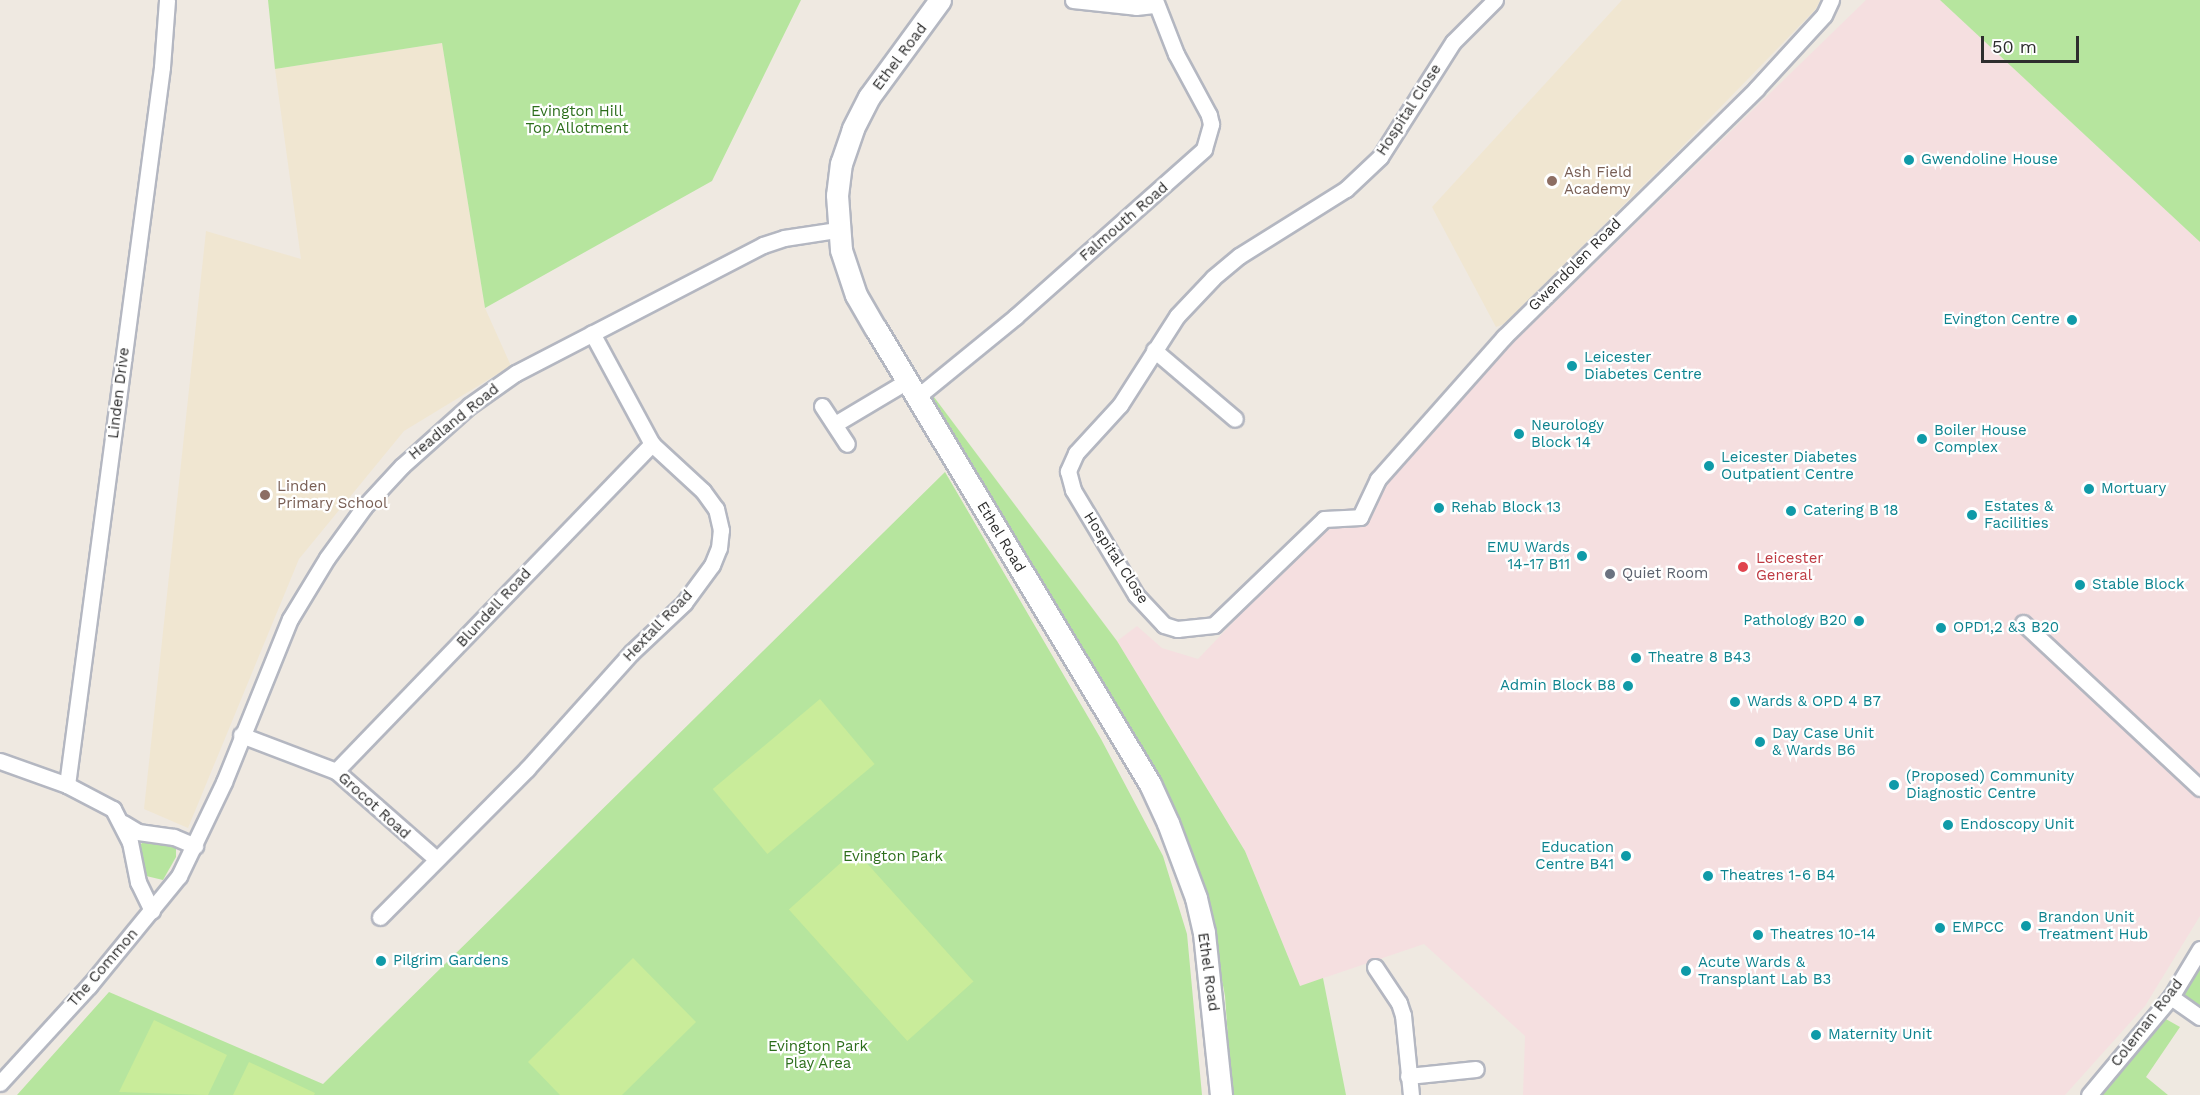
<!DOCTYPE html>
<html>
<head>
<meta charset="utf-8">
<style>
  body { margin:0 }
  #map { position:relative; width:2200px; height:1095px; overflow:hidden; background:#efe9e1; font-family:"Work Sans",sans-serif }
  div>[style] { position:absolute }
  .education>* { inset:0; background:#f0e6d1 }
  .medical>* { inset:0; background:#f5dfe0 }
  .green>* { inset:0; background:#b6e59e }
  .pitch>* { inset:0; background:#c9ec9a; transform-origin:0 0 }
  .roads { filter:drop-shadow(2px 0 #b4b7c1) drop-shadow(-2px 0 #b4b7c1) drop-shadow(0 2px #b4b7c1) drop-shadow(0 -2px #b4b7c1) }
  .street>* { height:15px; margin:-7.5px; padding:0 7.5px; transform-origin:7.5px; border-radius:7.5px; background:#fff }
  .secondary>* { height:21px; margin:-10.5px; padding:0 10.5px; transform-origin:10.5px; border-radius:10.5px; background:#fff }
  .dots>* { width:16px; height:16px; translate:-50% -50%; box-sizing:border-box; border:3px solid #fff; border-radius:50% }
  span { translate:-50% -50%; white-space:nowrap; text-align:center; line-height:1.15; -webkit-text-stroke:4.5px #fff; paint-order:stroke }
  .street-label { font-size:15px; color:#2e2e2e }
  .park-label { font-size:15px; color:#2c6e1b }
  .culture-label { font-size:15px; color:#0d838f }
  .left { translate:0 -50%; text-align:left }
  .right { translate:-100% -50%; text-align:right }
  .education-label { font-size:15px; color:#785e54 }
  .health-label { font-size:15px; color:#be3a42 }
  .worship-label { font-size:15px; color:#5b616d }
  .scale { position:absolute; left:1981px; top:36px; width:98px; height:27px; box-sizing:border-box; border:3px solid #2e2e2e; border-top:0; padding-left:8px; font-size:18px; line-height:21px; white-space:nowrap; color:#2e2e2e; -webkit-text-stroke:4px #fff; paint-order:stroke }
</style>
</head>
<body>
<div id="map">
  <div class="education">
    <i style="clip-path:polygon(1622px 0,1820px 0,1816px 9px,1675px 154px,1504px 324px,1496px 327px,1432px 207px)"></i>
    <i style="clip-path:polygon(442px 43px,485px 308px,511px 366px,404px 431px,299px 559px,188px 828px,144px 809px,206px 231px,301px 259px,275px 69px)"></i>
  </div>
  <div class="medical">
    <i style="clip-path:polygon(1866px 0,1940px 0,2200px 242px,2200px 916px,2145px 1006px,2065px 1095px,1523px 1095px,1525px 1036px,1424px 944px,1300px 986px,1245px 851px,1117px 641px,1137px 626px,1162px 648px,1198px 659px,1341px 509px,1362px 508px,1475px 380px)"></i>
  </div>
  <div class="green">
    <i style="clip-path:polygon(268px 0,801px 0,712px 181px,485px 308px,442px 43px,275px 69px)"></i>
    <i style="clip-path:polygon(1940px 0,2200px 0,2200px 242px)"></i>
    <i style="clip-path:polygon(928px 389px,1117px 641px,1245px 851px,1300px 986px,1323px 978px,1346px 1095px,1232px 1095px,1225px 996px,1206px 895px,1191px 861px,917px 398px)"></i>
    <i style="clip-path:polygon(945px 472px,1101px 739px,1163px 856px,1187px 934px,1202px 1095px,17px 1095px,109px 992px,323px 1084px)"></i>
    <i style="clip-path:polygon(146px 839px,176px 845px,176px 857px,163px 880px,142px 875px,136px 849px)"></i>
    <i style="clip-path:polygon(2200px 949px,2200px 1017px,2171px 997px)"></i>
    <i style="clip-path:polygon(2157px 1014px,2180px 1027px,2146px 1077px,2168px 1095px,2089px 1095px)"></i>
  </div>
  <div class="pitch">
    <i style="left:820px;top:699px;width:85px;height:140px;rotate:50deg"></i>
    <i style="left:855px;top:850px;width:177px;height:89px;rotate:48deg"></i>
    <i style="clip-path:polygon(633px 958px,696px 1022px,622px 1095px,560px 1095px,528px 1062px)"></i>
    <i style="clip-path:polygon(154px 1020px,227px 1055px,208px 1095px,119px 1092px)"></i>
    <i style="clip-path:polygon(249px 1062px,315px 1093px,314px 1095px,233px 1095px)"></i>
  </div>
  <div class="roads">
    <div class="street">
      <i style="left:1073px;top:0;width:63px;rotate:6.3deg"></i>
      <i style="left:1136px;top:7px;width:20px;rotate:-6deg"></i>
      <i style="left:1495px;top:0;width:59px;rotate:135deg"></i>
      <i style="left:1453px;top:42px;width:136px;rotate:122.4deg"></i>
      <i style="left:1380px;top:157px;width:47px;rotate:136.7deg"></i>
      <i style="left:1346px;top:189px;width:126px;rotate:147.9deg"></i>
      <i style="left:1239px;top:256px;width:34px;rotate:140deg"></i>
      <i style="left:1213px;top:278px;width:52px;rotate:133.5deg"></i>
      <i style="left:1177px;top:316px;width:106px;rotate:122.6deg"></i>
      <i style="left:1120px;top:405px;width:65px;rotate:132.5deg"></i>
      <i style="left:1076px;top:453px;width:20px;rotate:114deg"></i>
      <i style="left:1068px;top:471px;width:20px;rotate:75deg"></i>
      <i style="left:1073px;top:490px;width:122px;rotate:59deg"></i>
      <i style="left:1136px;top:595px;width:41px;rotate:47deg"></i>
      <i style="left:1164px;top:625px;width:14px;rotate:17deg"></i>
      <i style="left:1177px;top:629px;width:37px;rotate:-6deg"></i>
      <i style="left:1214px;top:625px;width:153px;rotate:-43.9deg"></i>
      <i style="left:1324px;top:519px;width:36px;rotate:-3deg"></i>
      <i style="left:1360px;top:517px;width:42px;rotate:-64.7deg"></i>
      <i style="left:1378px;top:479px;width:190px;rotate:-48.4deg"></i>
      <i style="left:1504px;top:337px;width:354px;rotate:-44.5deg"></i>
      <i style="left:1756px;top:89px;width:100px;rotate:-47.4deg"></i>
      <i style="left:1824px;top:15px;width:17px;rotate:-65deg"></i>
      <i style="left:1154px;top:350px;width:106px;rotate:40.4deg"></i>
      <i style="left:917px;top:397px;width:127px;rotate:-39.2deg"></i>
      <i style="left:1015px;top:317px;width:253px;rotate:-41.6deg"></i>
      <i style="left:1204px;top:149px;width:26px;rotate:-74deg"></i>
      <i style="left:1211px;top:124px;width:9px;rotate:-103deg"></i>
      <i style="left:1209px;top:115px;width:69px;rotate:-118.4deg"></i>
      <i style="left:1176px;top:54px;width:58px;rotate:-111.3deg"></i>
      <i style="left:822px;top:406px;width:45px;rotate:56.7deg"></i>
      <i style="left:835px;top:424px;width:84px;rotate:-30.8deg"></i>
      <i style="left:2023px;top:623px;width:242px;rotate:43deg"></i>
      <i style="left:241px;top:735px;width:102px;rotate:20.8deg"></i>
      <i style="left:336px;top:771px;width:133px;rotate:41.3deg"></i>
      <i style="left:0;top:761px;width:71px;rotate:19.7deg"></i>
      <i style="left:67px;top:785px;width:52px;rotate:27.6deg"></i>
      <i style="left:113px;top:809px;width:37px;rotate:63deg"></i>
      <i style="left:130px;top:842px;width:41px;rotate:78.7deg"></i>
      <i style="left:138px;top:882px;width:32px;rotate:64deg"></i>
      <i style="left:336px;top:771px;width:455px;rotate:-46deg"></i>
      <i style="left:67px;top:785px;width:724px;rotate:-82.46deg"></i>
      <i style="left:162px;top:67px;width:67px;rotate:-85.7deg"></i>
      <i style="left:123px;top:823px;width:17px;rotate:31deg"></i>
      <i style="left:138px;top:832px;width:36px;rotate:8deg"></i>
      <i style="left:174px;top:837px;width:23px;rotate:23deg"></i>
      <i style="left:380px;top:917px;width:209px;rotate:-45.2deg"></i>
      <i style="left:527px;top:769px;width:156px;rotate:-48.1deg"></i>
      <i style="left:631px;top:653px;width:73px;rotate:-43.3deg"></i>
      <i style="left:684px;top:603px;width:47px;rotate:-53.6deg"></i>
      <i style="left:712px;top:565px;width:18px;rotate:-68deg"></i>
      <i style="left:719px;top:548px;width:18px;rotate:-84deg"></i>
      <i style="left:721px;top:530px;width:22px;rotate:-103deg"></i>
      <i style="left:716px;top:509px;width:22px;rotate:-126deg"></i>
      <i style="left:703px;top:491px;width:69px;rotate:-137.3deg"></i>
      <i style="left:652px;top:444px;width:126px;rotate:-118.4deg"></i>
      <i style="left:1375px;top:967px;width:43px;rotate:56.3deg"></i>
      <i style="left:1399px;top:1003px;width:13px;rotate:72deg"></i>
      <i style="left:1403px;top:1015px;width:80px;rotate:84.3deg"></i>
      <i style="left:2171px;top:997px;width:35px;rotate:35deg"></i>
      <i style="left:1408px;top:1076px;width:68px;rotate:-5.9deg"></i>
      <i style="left:0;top:1083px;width:132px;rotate:-47.5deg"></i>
      <i style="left:89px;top:986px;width:142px;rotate:-50.7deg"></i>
      <i style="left:179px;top:876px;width:104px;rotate:-64.4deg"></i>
      <i style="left:224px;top:782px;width:176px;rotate:-68deg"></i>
      <i style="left:290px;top:619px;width:71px;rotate:-58.8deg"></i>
      <i style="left:327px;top:558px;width:63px;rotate:-54deg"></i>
      <i style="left:364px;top:507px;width:56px;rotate:-47.2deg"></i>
      <i style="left:402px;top:466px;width:90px;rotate:-41.8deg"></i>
      <i style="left:469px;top:406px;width:57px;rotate:-35.1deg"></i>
      <i style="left:516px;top:373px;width:278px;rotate:-27.4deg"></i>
      <i style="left:763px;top:245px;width:22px;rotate:-18deg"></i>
      <i style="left:784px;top:238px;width:54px;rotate:-8.6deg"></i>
      <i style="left:2089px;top:1095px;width:128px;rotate:-50.1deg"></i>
      <i style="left:2171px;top:997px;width:56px;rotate:-58.9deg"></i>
    </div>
    <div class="secondary">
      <i style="left:940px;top:0;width:120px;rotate:126.2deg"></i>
      <i style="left:869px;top:97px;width:36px;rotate:117deg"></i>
      <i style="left:853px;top:129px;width:36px;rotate:109deg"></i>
      <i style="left:841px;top:163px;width:32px;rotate:97deg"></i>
      <i style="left:837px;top:195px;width:55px;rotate:85.8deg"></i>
      <i style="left:841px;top:250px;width:47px;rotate:71.6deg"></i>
      <i style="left:856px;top:295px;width:39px;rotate:60deg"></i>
      <i style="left:876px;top:329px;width:531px;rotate:58.94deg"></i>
      <i style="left:1150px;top:784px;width:43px;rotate:65.2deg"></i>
      <i style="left:1168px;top:823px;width:80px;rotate:69.5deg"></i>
      <i style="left:1196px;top:898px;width:36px;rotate:77deg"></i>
      <i style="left:1204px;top:933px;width:163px;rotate:84deg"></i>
    </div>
  </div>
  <div class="dots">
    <i style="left:1909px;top:160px;background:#0f9aa8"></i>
    <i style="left:1552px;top:181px;background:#8d6e63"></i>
    <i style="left:2072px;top:320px;background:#0f9aa8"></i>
    <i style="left:1572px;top:366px;background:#0f9aa8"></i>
    <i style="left:1519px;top:434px;background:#0f9aa8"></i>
    <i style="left:1922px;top:439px;background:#0f9aa8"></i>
    <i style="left:1709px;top:466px;background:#0f9aa8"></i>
    <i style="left:2089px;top:489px;background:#0f9aa8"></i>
    <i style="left:265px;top:495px;background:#8d6e63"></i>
    <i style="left:1439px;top:508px;background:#0f9aa8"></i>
    <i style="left:1791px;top:511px;background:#0f9aa8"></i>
    <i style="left:1972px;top:515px;background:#0f9aa8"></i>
    <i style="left:1582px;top:556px;background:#0f9aa8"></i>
    <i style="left:1743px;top:567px;background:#e0444e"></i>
    <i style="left:1610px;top:574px;background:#6b7280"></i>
    <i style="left:2080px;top:585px;background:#0f9aa8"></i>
    <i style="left:1859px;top:621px;background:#0f9aa8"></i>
    <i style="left:1941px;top:628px;background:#0f9aa8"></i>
    <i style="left:1636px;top:658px;background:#0f9aa8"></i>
    <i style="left:1628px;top:686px;background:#0f9aa8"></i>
    <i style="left:1735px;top:702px;background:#0f9aa8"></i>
    <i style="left:1760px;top:742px;background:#0f9aa8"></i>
    <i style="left:1894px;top:785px;background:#0f9aa8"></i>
    <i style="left:1948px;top:825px;background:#0f9aa8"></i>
    <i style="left:1626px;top:856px;background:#0f9aa8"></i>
    <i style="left:1708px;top:876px;background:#0f9aa8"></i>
    <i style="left:2026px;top:926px;background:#0f9aa8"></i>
    <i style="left:1940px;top:928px;background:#0f9aa8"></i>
    <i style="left:1758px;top:935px;background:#0f9aa8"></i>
    <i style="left:381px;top:961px;background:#0f9aa8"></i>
    <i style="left:1686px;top:971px;background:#0f9aa8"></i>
    <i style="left:1816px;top:1035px;background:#0f9aa8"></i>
  </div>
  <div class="street-label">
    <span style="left:900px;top:57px;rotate:-53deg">Ethel Road</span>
    <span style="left:1409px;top:110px;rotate:-57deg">Hospital Close</span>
    <span style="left:1124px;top:222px;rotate:-41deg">Falmouth Road</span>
    <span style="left:1575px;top:265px;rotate:-45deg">Gwendolen Road</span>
    <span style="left:119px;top:393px;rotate:-83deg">Linden Drive</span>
    <span style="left:454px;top:422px;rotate:-39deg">Headland Road</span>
    <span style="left:1001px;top:537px;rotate:59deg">Ethel Road</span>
    <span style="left:1116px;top:558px;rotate:57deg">Hospital Close</span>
    <span style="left:494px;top:608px;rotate:-47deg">Blundell Road</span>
    <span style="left:658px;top:626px;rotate:-46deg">Hextall Road</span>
    <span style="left:374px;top:806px;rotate:42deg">Grocot Road</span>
    <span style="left:103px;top:968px;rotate:-49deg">The Common</span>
    <span style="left:1208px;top:972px;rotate:82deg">Ethel Road</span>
    <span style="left:2147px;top:1023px;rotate:-52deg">Coleman Road</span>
  </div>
  <div class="park-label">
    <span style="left:577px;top:120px">Evington Hill<br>Top Allotment</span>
    <span style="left:893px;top:857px">Evington Park</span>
    <span style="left:818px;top:1055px">Evington Park<br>Play Area</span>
  </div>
  <div class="culture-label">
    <span class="left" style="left:1921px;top:160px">Gwendoline House</span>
    <span class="right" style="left:2060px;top:320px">Evington Centre</span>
    <span class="left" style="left:1584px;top:366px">Leicester<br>Diabetes Centre</span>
    <span class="left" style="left:1531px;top:434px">Neurology<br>Block 14</span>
    <span class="left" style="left:1934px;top:439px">Boiler House<br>Complex</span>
    <span class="left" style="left:1721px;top:466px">Leicester Diabetes<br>Outpatient Centre</span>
    <span class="left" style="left:2101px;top:489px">Mortuary</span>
    <span class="left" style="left:1984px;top:515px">Estates &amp;<br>Facilities</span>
    <span class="left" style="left:1451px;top:508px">Rehab Block 13</span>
    <span class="left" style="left:1803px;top:511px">Catering B 18</span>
    <span class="right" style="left:1570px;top:556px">EMU Wards<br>14-17 B11</span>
    <span class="left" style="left:2092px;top:585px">Stable Block</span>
    <span class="right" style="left:1847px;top:621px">Pathology B20</span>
    <span class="left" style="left:1953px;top:628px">OPD1,2 &amp;3 B20</span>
    <span class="left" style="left:1648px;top:658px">Theatre 8 B43</span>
    <span class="right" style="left:1616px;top:686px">Admin Block B8</span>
    <span class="left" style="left:1747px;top:702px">Wards &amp; OPD 4 B7</span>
    <span class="left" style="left:1772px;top:742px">Day Case Unit<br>&amp; Wards B6</span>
    <span class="left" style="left:1906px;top:785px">(Proposed) Community<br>Diagnostic Centre</span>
    <span class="left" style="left:1960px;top:825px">Endoscopy Unit</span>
    <span class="right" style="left:1614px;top:856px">Education<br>Centre B41</span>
    <span class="left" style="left:1720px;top:876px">Theatres 1-6 B4</span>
    <span class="left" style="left:2038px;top:926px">Brandon Unit<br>Treatment Hub</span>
    <span class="left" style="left:1952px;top:928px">EMPCC</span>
    <span class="left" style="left:1770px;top:935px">Theatres 10-14</span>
    <span class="left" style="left:393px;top:961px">Pilgrim Gardens</span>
    <span class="left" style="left:1698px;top:971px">Acute Wards &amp;<br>Transplant Lab B3</span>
    <span class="left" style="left:1828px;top:1035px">Maternity Unit</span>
  </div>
  <div class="education-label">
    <span class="left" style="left:1564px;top:181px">Ash Field<br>Academy</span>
    <span class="left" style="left:277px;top:495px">Linden<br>Primary School</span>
  </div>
  <div class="health-label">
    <span class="left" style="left:1756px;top:567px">Leicester<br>General</span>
  </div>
  <div class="worship-label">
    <span class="left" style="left:1622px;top:574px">Quiet Room</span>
  </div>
  <div class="scale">50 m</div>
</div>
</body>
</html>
